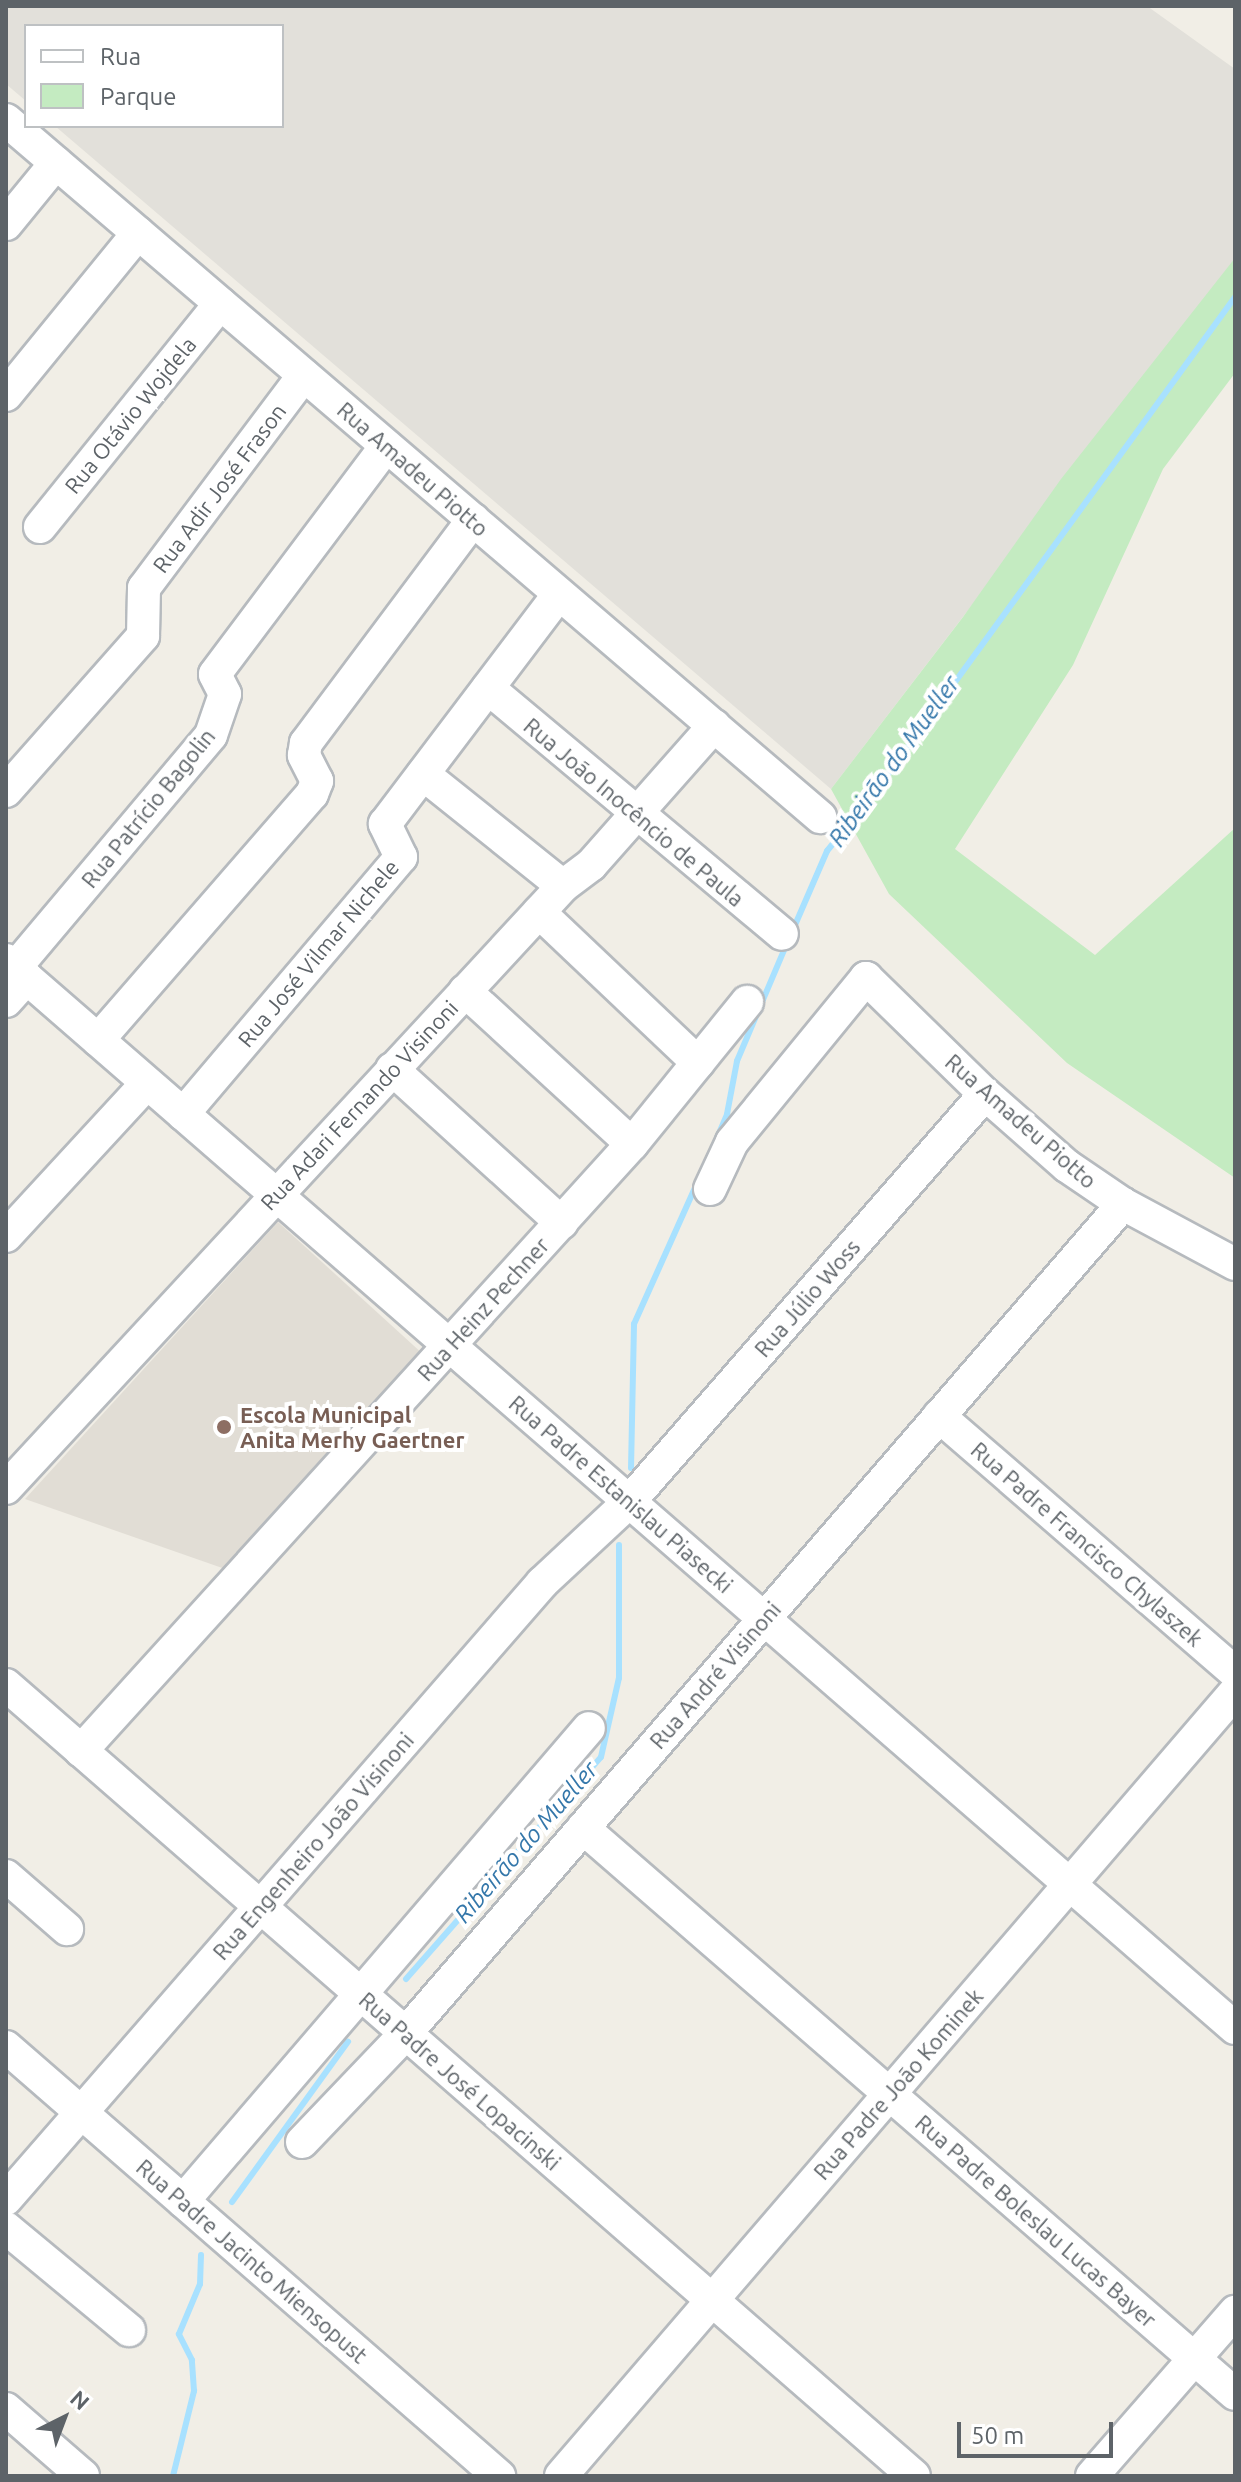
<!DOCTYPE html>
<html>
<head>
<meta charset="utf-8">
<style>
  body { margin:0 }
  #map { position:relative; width:1241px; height:2482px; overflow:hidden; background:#f1eee6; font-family:Ubuntu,sans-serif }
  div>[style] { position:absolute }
  .industrial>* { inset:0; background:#e2e0da }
  .education>* { inset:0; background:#e1ddd5 }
  .green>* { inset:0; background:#c4ebc1 }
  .stream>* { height:6px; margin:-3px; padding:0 3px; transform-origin:3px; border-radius:3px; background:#a8e1ff }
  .roads { filter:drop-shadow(2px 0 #b6babe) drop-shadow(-2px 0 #b6babe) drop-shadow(0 2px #b6babe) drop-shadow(0 -2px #b6babe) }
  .minor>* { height:32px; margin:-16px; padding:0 16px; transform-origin:16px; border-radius:16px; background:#fff }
  .dots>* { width:22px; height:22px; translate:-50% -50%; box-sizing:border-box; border:4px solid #fff; border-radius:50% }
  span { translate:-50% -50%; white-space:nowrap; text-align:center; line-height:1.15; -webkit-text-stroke:8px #fff; paint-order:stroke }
  .street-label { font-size:22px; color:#5d6368 }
  .education-label { font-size:22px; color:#785e54; font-weight:700 }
  .left { translate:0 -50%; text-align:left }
  .water-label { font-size:24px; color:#3477aa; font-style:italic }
  .frame { position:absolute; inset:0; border:8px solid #5d6368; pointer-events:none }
  .legend { position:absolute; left:24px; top:24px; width:260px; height:104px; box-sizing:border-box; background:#fff; border:2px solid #bec1c3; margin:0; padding:10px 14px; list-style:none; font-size:24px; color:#5d6368 }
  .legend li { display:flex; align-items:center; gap:16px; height:40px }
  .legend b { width:40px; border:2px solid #bec1c3 }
  .north { position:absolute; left:24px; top:2378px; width:80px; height:80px; -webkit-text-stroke:6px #fff; paint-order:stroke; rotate:42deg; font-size:22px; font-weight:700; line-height:32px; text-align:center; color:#5d6368 }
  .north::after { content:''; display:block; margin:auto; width:28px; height:36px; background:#5d6368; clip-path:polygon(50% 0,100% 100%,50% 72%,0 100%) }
  .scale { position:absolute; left:957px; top:2422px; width:156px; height:36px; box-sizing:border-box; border:4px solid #5d6368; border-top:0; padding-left:10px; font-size:24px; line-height:28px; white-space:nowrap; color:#5d6368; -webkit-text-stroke:6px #fff; paint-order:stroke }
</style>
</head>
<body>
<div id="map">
  <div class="industrial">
    <i style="clip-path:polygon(6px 6px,1147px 6px,1235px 69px,1235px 262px,831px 789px,55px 126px,282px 126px,282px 26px,26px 26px,26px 101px,6px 84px)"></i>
  </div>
  <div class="education">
    <i style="clip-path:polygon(278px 1222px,424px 1355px,228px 1570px,25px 1499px)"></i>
  </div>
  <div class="green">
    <i style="clip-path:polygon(1235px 258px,1235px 373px,1163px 469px,1073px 665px,955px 849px,1095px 955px,1235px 828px,1235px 1178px,1067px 1063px,889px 894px,831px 789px,963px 617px,1061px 479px)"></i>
  </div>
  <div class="stream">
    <i style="left:792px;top:932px;width:88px;rotate:-66.6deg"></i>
    <i style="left:827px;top:851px;width:76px;rotate:-50.9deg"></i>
    <i style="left:875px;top:792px;width:612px;rotate:-53.97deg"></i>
    <i style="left:717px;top:1138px;width:26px;rotate:-67deg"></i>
    <i style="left:727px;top:1114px;width:54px;rotate:-79.3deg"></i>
    <i style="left:737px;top:1061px;width:128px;rotate:-67deg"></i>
    <i style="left:631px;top:1468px;width:144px;rotate:-88.8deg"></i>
    <i style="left:634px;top:1324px;width:157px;rotate:-65.9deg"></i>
    <i style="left:406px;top:1979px;width:295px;rotate:-48.7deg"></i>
    <i style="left:601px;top:1757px;width:81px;rotate:-77.2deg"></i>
    <i style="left:619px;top:1678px;width:133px;rotate:-90deg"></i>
    <i style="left:232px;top:2202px;width:198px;rotate:-54.1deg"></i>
    <i style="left:173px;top:2476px;width:88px;rotate:-76.1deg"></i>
    <i style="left:194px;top:2391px;width:31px;rotate:-94deg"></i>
    <i style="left:192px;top:2360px;width:29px;rotate:-117deg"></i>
    <i style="left:179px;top:2334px;width:54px;rotate:-67.2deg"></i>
    <i style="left:200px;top:2284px;width:29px;rotate:-88deg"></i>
  </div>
  <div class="roads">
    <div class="minor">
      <i style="left:6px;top:120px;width:1072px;rotate:40.57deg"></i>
      <i style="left:6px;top:224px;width:79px;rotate:-50.7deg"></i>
      <i style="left:6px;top:395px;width:209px;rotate:-50.8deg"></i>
      <i style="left:40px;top:527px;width:287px;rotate:-51.1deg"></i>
      <i style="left:488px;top:688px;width:383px;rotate:39.9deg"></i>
      <i style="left:423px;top:774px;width:179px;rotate:38.7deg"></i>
      <i style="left:6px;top:791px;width:207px;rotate:-48.5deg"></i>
      <i style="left:143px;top:636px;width:48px;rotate:-88.8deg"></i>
      <i style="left:144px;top:588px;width:266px;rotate:-53.1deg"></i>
      <i style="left:539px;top:912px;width:219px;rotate:43.5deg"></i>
      <i style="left:6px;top:960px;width:1628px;rotate:40.99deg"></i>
      <i style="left:15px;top:968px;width:304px;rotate:-49.9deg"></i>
      <i style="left:211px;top:735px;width:43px;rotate:-71.1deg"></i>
      <i style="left:225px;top:694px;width:22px;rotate:-117deg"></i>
      <i style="left:215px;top:674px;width:285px;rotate:-53.1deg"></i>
      <i style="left:465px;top:991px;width:226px;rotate:42.5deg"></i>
      <i style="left:6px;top:1001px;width:31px;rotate:-48deg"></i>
      <i style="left:98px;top:1040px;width:326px;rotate:-49deg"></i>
      <i style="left:312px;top:794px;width:14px;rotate:-69deg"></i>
      <i style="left:317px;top:781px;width:29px;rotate:-117deg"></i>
      <i style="left:304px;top:755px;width:12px;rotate:-81deg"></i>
      <i style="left:306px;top:743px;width:279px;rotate:-53.2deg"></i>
      <i style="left:392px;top:1069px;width:229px;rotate:42.2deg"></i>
      <i style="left:183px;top:1114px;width:337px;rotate:-49.7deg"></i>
      <i style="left:401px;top:857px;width:37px;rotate:-116deg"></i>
      <i style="left:385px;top:824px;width:288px;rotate:-52.9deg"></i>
      <i style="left:710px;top:1189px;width:52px;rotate:-64.9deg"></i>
      <i style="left:732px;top:1142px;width:212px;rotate:-50.7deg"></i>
      <i style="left:866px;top:978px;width:166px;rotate:44.3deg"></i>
      <i style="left:985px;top:1094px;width:109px;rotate:41.3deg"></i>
      <i style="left:1067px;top:1166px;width:68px;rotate:34.2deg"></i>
      <i style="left:1123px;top:1204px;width:127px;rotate:28.2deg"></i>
      <i style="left:6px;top:1236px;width:208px;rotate:-47.3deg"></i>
      <i style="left:939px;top:1416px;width:391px;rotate:40.9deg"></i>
      <i style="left:6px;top:1488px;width:820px;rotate:-47.22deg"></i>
      <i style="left:563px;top:886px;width:35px;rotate:-37deg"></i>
      <i style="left:591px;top:865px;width:186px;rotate:-48.5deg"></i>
      <i style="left:6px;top:1685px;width:1204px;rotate:41.06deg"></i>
      <i style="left:81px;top:1751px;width:820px;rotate:-47.77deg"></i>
      <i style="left:632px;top:1144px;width:183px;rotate:-51deg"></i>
      <i style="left:583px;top:1828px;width:863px;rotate:40.96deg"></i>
      <i style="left:6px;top:1876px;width:81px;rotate:41deg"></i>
      <i style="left:6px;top:2047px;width:654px;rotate:41.03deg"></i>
      <i style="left:302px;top:2142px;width:151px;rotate:-46.3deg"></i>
      <i style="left:406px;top:2033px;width:1096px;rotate:-49.14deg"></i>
      <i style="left:6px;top:2199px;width:817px;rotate:-48.97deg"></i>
      <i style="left:542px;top:1583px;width:119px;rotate:-43deg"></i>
      <i style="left:629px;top:1502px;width:541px;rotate:-48.89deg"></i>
      <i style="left:183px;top:2201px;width:623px;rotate:-49.36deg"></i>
      <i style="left:6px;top:2228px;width:160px;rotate:39.7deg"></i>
      <i style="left:6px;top:2409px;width:102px;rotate:41deg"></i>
      <i style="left:561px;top:2476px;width:1034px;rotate:-49.31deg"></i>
      <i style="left:1092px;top:2476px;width:218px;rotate:-48.9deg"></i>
    </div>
  </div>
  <div class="dots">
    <i style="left:224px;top:1427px;background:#8d6e63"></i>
  </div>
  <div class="street-label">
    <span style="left:130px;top:415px;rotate:-51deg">Rua Otávio Wojdela</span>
    <span style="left:413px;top:469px;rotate:41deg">Rua Amadeu Piotto</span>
    <span style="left:219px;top:488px;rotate:-53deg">Rua Adir José Frason</span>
    <span style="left:148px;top:808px;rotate:-51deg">Rua Patrício Bagolin</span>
    <span style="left:634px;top:812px;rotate:40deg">Rua João Inocêncio de Paula</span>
    <span style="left:318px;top:953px;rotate:-50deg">Rua José Vilmar Nichele</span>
    <span style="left:359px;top:1105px;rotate:-47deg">Rua Adari Fernando Visinoni</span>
    <span style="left:1021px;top:1121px;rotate:41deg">Rua Amadeu Piotto</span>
    <span style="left:807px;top:1298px;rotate:-49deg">Rua Júlio Woss</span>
    <span style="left:483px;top:1309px;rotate:-48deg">Rua Heinz Pechner</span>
    <span style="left:621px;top:1494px;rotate:41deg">Rua Padre Estanislau Piasecki</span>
    <span style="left:1087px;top:1544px;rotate:41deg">Rua Padre Francisco Chylaszek</span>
    <span style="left:715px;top:1675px;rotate:-49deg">Rua André Visinoni</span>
    <span style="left:313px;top:1846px;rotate:-49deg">Rua Engenheiro João Visinoni</span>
    <span style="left:460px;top:2081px;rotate:41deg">Rua Padre José Lopacinski</span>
    <span style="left:898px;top:2084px;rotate:-49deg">Rua Padre João Kominek</span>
    <span style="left:1036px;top:2221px;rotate:41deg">Rua Padre Boleslau Lucas Bayer</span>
    <span style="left:252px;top:2261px;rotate:41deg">Rua Padre Jacinto Miensopust</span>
  </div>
  <div class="education-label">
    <span class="left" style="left:240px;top:1427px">Escola Municipal<br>Anita Merhy Gaertner</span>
  </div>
  <div class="water-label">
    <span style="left:894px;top:761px;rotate:-54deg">Ribeirão do Mueller</span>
    <span style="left:526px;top:1842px;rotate:-49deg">Ribeirão do Mueller</span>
  </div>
  <div class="frame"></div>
  <ul class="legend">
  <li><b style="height:10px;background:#fff"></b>Rua</li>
  <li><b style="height:22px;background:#c4ebc1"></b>Parque</li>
  </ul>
  <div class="north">N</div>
  <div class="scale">50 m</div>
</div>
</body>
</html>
